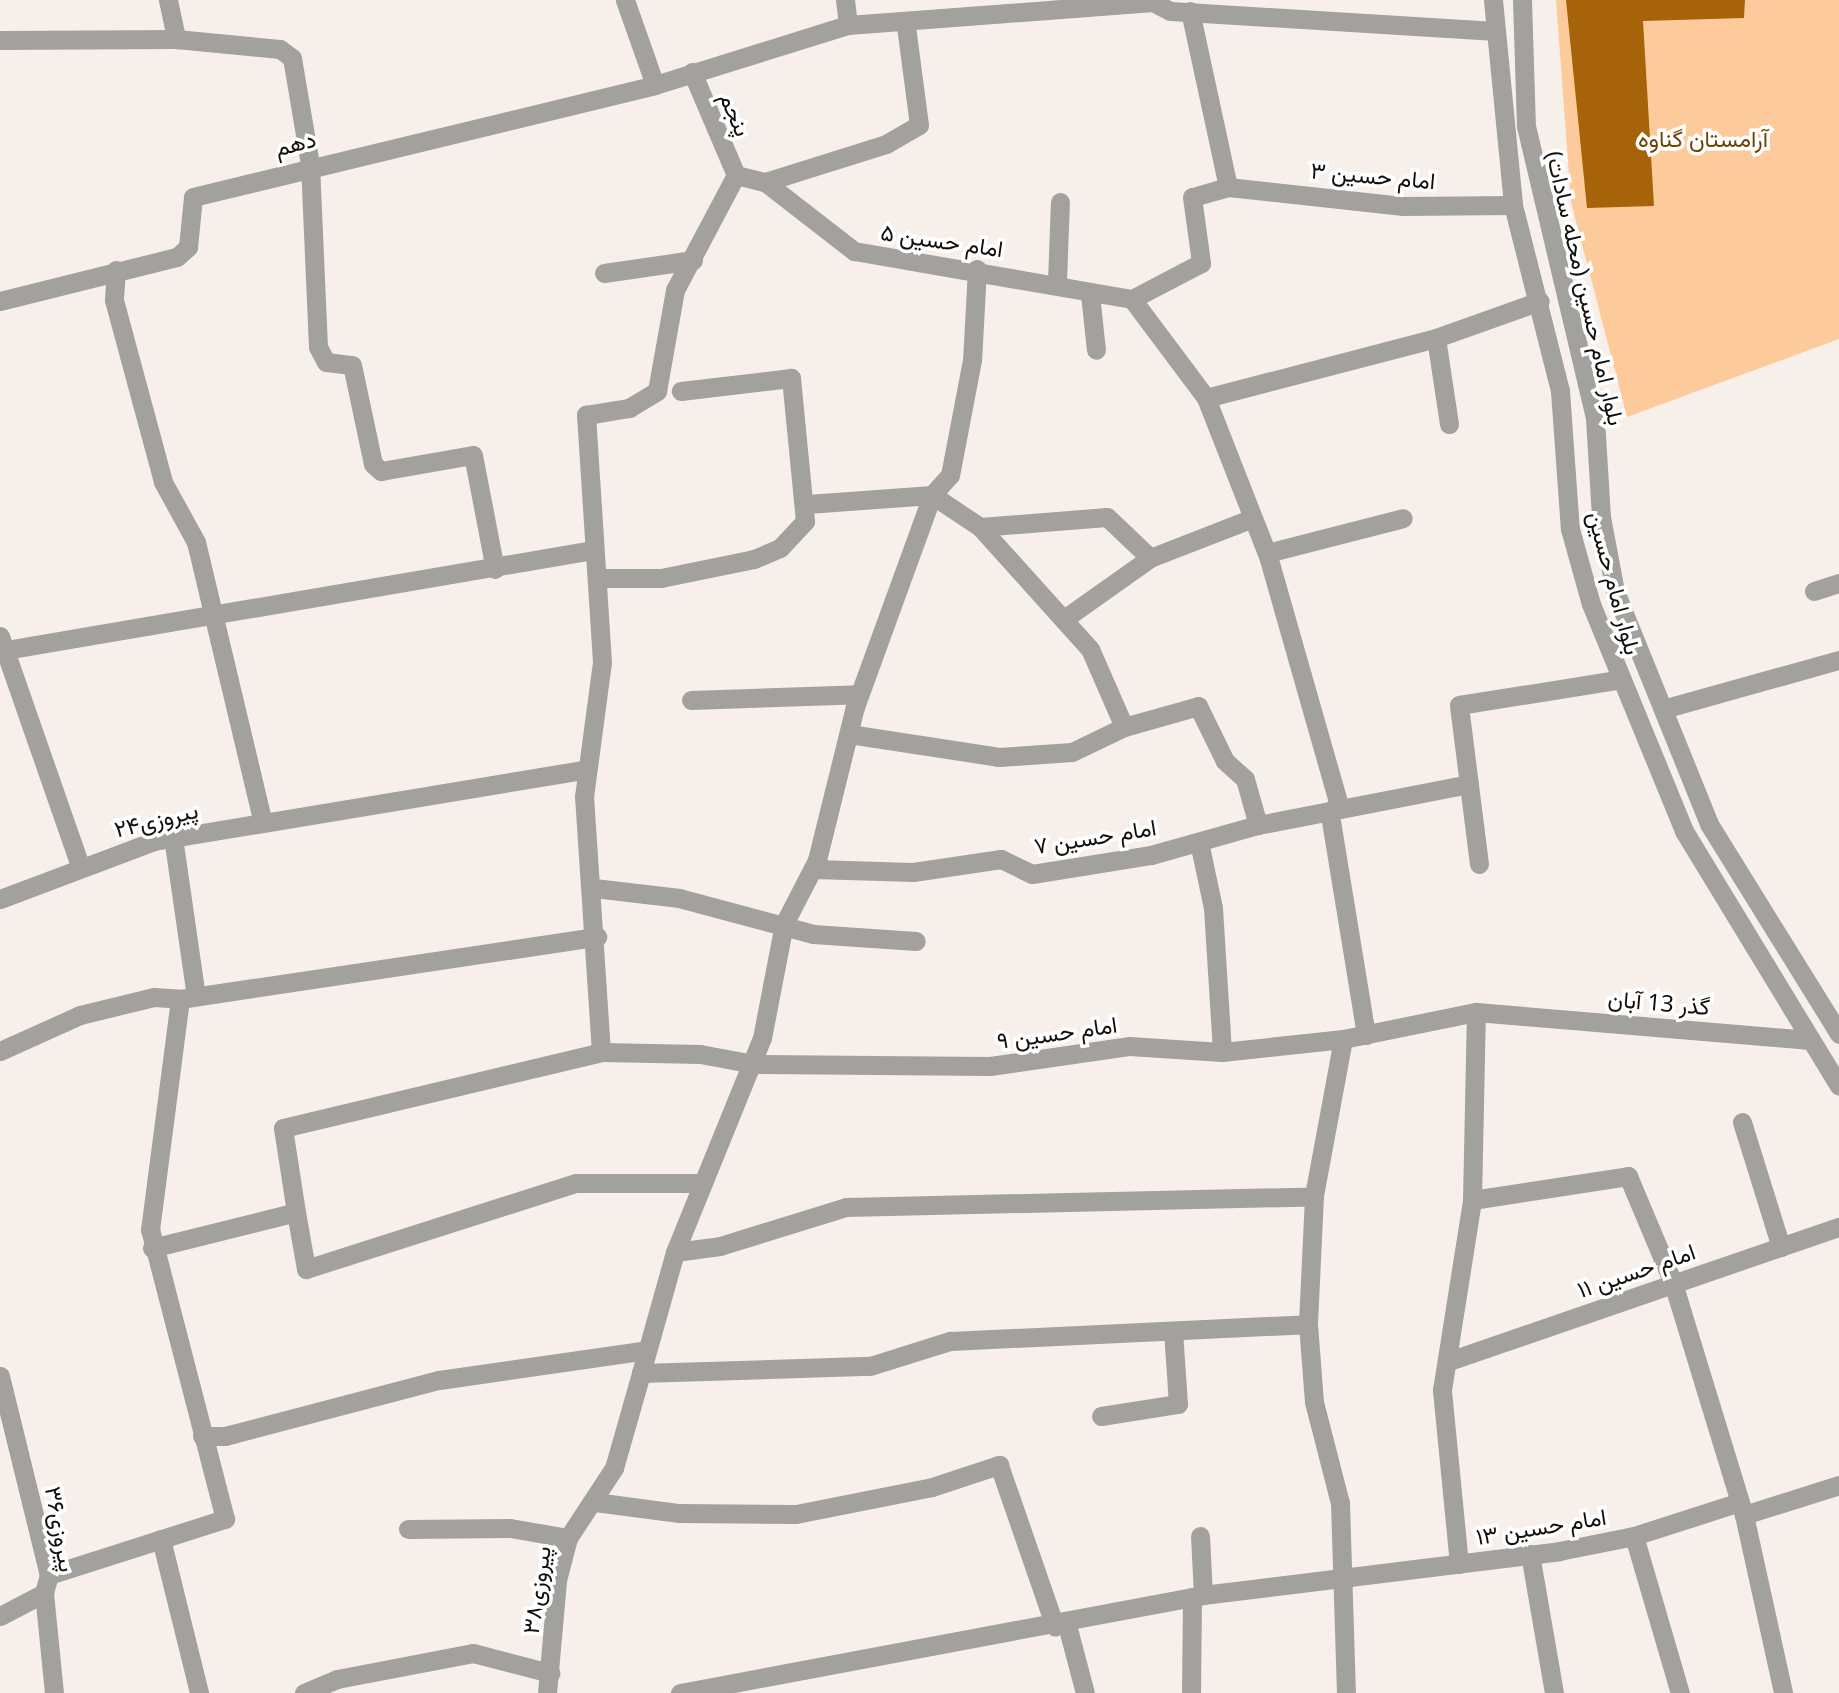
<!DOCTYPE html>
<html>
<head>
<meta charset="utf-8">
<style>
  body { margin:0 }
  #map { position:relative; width:1839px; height:1693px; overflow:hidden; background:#f7f0ea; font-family:"Noto Sans",Vazirmatn,sans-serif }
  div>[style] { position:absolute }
  .green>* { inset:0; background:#fdca9b }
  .building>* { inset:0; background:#a66309 }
  .minor>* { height:19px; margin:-9.5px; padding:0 9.5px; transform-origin:9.5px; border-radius:9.5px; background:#a3a19e }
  span { translate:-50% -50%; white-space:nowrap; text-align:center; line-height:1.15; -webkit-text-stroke:7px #fff; paint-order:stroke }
  .street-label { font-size:23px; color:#110f0d }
  .park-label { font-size:23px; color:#6f4004 }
</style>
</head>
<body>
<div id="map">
  <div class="green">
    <i style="clip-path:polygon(1556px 0,1839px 0,1839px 339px,1627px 417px,1571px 202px)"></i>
  </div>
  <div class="building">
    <i style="clip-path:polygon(1566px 0,1745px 0,1744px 18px,1643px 21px,1654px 206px,1587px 208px)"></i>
  </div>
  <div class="minor">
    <i style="left:168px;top:0;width:40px;rotate:78deg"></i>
    <i style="left:625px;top:0;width:90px;rotate:70.6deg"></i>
    <i style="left:845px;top:0;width:25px;rotate:83deg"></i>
    <i style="left:1493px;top:0;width:206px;rotate:84.4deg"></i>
    <i style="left:1513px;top:205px;width:192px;rotate:75.8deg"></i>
    <i style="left:1560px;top:391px;width:138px;rotate:85.9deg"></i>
    <i style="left:1570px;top:529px;width:78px;rotate:74.4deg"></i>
    <i style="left:1591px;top:604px;width:245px;rotate:67.7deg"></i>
    <i style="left:1684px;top:831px;width:298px;rotate:58.7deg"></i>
    <i style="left:1522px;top:0;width:126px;rotate:88.2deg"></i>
    <i style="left:1526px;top:126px;width:301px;rotate:76.7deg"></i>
    <i style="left:1595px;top:419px;width:98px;rotate:86.5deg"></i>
    <i style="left:1601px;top:517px;width:75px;rotate:79.3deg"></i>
    <i style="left:1615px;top:591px;width:251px;rotate:68deg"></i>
    <i style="left:1709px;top:824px;width:247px;rotate:58.2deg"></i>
    <i style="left:1190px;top:11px;width:180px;rotate:77.8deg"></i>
    <i style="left:1228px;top:187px;width:37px;rotate:164deg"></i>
    <i style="left:1192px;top:197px;width:67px;rotate:82.2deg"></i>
    <i style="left:1201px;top:263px;width:78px;rotate:152.4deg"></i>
    <i style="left:1132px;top:299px;width:124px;rotate:53.2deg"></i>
    <i style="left:1206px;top:398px;width:170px;rotate:68.6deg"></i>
    <i style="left:1268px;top:556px;width:256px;rotate:74.1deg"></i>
    <i style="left:1338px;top:802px;width:15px;rotate:122deg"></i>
    <i style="left:1330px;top:815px;width:223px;rotate:80.7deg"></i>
    <i style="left:0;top:40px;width:176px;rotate:-0.3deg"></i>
    <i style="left:176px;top:39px;width:104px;rotate:5.5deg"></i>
    <i style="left:280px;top:49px;width:15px;rotate:37deg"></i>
    <i style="left:292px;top:58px;width:108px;rotate:80.4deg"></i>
    <i style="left:310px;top:164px;width:183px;rotate:87.5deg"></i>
    <i style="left:318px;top:347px;width:17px;rotate:62deg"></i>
    <i style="left:326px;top:362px;width:26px;rotate:7deg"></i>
    <i style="left:352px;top:365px;width:101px;rotate:78deg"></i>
    <i style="left:373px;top:464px;width:11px;rotate:41deg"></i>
    <i style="left:381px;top:471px;width:93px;rotate:-9.9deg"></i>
    <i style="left:473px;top:455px;width:116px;rotate:79.1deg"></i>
    <i style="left:692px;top:72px;width:112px;rotate:66.9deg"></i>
    <i style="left:736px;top:175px;width:30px;rotate:14deg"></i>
    <i style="left:765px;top:182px;width:127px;rotate:-17.4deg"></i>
    <i style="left:886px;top:144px;width:38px;rotate:-30deg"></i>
    <i style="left:919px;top:125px;width:100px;rotate:-97.5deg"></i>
    <i style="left:765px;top:182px;width:113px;rotate:37.8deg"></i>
    <i style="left:854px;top:251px;width:282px;rotate:9.8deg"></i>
    <i style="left:1228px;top:187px;width:176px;rotate:6.2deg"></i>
    <i style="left:1403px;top:206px;width:110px;rotate:-0.5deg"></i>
    <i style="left:977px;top:269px;width:91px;rotate:93.1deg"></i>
    <i style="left:972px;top:360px;width:117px;rotate:100.8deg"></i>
    <i style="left:950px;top:475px;width:27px;rotate:132deg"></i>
    <i style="left:932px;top:495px;width:58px;rotate:33.7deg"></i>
    <i style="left:980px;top:527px;width:164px;rotate:48deg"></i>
    <i style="left:1090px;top:649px;width:85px;rotate:66.4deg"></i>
    <i style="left:116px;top:270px;width:30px;rotate:94deg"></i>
    <i style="left:114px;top:300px;width:188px;rotate:74.9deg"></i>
    <i style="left:163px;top:482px;width:68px;rotate:61.2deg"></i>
    <i style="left:196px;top:542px;width:286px;rotate:76.6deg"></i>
    <i style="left:604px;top:273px;width:90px;rotate:-8.3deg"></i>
    <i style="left:1057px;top:282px;width:80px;rotate:-87.9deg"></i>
    <i style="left:1090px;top:294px;width:56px;rotate:83.9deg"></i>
    <i style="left:0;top:301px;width:182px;rotate:-14deg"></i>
    <i style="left:177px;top:257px;width:15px;rotate:-42deg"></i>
    <i style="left:188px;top:247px;width:50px;rotate:-84.3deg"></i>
    <i style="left:193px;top:197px;width:475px;rotate:-13.6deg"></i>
    <i style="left:655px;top:85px;width:202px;rotate:-17.3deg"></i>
    <i style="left:848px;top:25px;width:306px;rotate:-4.3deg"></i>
    <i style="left:1153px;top:2px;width:19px;rotate:28deg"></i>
    <i style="left:1170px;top:11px;width:326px;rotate:3.5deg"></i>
    <i style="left:1436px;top:338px;width:87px;rotate:81.4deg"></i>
    <i style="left:1206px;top:398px;width:238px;rotate:-14.6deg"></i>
    <i style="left:1436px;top:338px;width:110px;rotate:-19.6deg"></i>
    <i style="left:980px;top:527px;width:127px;rotate:-4.5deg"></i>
    <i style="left:1107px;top:517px;width:59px;rotate:43.6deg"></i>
    <i style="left:1267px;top:553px;width:140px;rotate:-14.4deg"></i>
    <i style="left:598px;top:578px;width:63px"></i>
    <i style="left:661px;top:578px;width:95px;rotate:-11.5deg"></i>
    <i style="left:754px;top:559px;width:28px;rotate:-23deg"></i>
    <i style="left:780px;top:548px;width:37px;rotate:-47deg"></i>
    <i style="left:805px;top:521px;width:144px;rotate:-95.6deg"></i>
    <i style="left:791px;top:378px;width:111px;rotate:173.3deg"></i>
    <i style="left:1814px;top:591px;width:26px;rotate:-18deg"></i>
    <i style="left:1064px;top:619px;width:105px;rotate:-35.3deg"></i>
    <i style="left:1150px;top:558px;width:110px;rotate:-21.2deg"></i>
    <i style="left:0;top:636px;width:244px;rotate:70.8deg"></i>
    <i style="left:0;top:651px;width:602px;rotate:-9.67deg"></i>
    <i style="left:691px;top:700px;width:168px;rotate:-2deg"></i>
    <i style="left:1663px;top:709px;width:183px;rotate:-15.6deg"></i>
    <i style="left:849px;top:734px;width:152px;rotate:8.7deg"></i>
    <i style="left:999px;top:757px;width:73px;rotate:-3.9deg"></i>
    <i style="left:1072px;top:752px;width:58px;rotate:-25.7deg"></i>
    <i style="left:1124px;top:727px;width:77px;rotate:-15.8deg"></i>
    <i style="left:1198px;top:706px;width:61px;rotate:63.9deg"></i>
    <i style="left:1225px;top:761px;width:27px;rotate:42deg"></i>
    <i style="left:1245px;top:779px;width:48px;rotate:74.2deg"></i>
    <i style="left:173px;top:837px;width:161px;rotate:81.8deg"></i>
    <i style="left:1199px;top:842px;width:67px;rotate:78deg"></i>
    <i style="left:1213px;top:908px;width:144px;rotate:86.4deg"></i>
    <i style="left:1479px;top:864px;width:160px;rotate:-97.2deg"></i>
    <i style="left:1459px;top:705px;width:160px;rotate:-9deg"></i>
    <i style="left:813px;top:869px;width:100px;rotate:1.7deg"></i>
    <i style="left:913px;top:872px;width:89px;rotate:-8.4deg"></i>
    <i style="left:1001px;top:859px;width:34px;rotate:26deg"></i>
    <i style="left:1032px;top:874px;width:121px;rotate:-9.1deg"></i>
    <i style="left:1151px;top:855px;width:111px;rotate:-15.7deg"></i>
    <i style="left:1258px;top:825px;width:215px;rotate:-11deg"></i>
    <i style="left:594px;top:888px;width:86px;rotate:6.7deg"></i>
    <i style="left:679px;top:898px;width:139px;rotate:15deg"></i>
    <i style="left:813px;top:934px;width:103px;rotate:3.9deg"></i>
    <i style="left:0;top:899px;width:165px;rotate:-20.6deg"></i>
    <i style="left:154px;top:841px;width:437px;rotate:-9.4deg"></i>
    <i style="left:1343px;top:1039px;width:160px;rotate:100.5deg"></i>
    <i style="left:1314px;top:1196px;width:128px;rotate:92.7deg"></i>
    <i style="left:1308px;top:1324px;width:78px;rotate:85.6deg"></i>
    <i style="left:1314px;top:1402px;width:104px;rotate:75.6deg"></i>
    <i style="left:1340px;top:1503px;width:190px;rotate:88.2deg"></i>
    <i style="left:0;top:1051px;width:88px;rotate:-24.2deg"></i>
    <i style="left:80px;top:1015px;width:76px;rotate:-13.7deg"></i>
    <i style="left:154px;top:997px;width:26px;rotate:4deg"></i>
    <i style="left:601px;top:1052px;width:256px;rotate:-93.8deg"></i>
    <i style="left:584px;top:797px;width:136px;rotate:-82.4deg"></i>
    <i style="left:602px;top:662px;width:248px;rotate:-93.7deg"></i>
    <i style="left:586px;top:415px;width:44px;rotate:-9.2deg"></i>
    <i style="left:629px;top:408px;width:33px;rotate:-31deg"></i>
    <i style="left:657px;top:391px;width:103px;rotate:-79.9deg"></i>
    <i style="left:675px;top:290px;width:130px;rotate:-62.1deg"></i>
    <i style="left:1742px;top:1122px;width:131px;rotate:72.7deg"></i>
    <i style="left:1472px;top:1200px;width:158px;rotate:-8.7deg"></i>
    <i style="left:1628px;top:1176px;width:116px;rotate:67.2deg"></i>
    <i style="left:1673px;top:1283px;width:243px;rotate:73deg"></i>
    <i style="left:1744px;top:1515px;width:182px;rotate:77.6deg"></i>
    <i style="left:296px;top:1212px;width:58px;rotate:80deg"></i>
    <i style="left:306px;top:1269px;width:283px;rotate:-17.7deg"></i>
    <i style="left:576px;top:1183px;width:124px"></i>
    <i style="left:152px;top:1248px;width:148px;rotate:-14deg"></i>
    <i style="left:296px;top:1212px;width:85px;rotate:-98.8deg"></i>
    <i style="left:283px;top:1128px;width:327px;rotate:-13.4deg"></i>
    <i style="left:601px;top:1052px;width:99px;rotate:1.2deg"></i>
    <i style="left:700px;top:1054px;width:55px;rotate:10.5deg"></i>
    <i style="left:754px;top:1064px;width:236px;rotate:0.5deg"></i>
    <i style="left:990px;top:1066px;width:140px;rotate:-8.2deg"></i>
    <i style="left:1129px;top:1046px;width:93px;rotate:3.7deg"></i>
    <i style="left:1222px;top:1052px;width:122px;rotate:-6.1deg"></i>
    <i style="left:1343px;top:1039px;width:136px;rotate:-11.5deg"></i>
    <i style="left:1476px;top:1012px;width:335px;rotate:4.8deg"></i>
    <i style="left:675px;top:1252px;width:45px;rotate:-7.6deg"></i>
    <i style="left:720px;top:1246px;width:132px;rotate:-17.2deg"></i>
    <i style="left:846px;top:1207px;width:468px;rotate:-1.3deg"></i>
    <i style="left:1449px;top:1361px;width:412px;rotate:-19deg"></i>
    <i style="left:641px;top:1373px;width:126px;rotate:-74.3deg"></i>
    <i style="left:675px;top:1252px;width:231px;rotate:-67.9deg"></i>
    <i style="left:762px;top:1038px;width:116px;rotate:-79.1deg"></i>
    <i style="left:784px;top:924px;width:72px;rotate:-62.7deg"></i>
    <i style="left:817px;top:860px;width:158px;rotate:-76.1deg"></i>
    <i style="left:855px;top:707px;width:226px;rotate:-70deg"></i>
    <i style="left:932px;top:495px;width:125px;rotate:175.9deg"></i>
    <i style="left:0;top:1376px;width:205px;rotate:76.2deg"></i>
    <i style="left:49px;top:1575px;width:19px;rotate:106deg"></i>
    <i style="left:44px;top:1593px;width:100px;rotate:84.3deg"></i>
    <i style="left:1101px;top:1416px;width:78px;rotate:-8.9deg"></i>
    <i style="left:1178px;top:1404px;width:73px;rotate:-93.9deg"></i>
    <i style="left:202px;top:1436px;width:23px"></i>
    <i style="left:225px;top:1436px;width:221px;rotate:-14.7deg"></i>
    <i style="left:439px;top:1380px;width:210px;rotate:-8.2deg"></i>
    <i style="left:595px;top:1502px;width:85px;rotate:7.5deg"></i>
    <i style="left:679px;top:1513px;width:117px;rotate:0.5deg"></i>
    <i style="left:796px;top:1514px;width:139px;rotate:-11.2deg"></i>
    <i style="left:932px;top:1487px;width:71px;rotate:-18.2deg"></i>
    <i style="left:999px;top:1465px;width:171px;rotate:70.9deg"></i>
    <i style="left:1744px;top:1515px;width:100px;rotate:-17.5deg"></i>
    <i style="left:408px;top:1529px;width:102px;rotate:-0.6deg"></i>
    <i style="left:510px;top:1528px;width:59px;rotate:9.8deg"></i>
    <i style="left:1200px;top:1536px;width:59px;rotate:87.1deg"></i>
    <i style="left:1634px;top:1536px;width:164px;rotate:73.7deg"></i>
    <i style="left:161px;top:1539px;width:159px;rotate:76.1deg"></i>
    <i style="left:1530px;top:1554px;width:141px;rotate:80.2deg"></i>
    <i style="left:1459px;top:1564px;width:175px;rotate:-95.6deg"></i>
    <i style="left:1442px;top:1390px;width:192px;rotate:-81deg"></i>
    <i style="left:1472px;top:1200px;width:188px;rotate:-88.8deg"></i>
    <i style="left:49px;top:1575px;width:185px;rotate:-17.7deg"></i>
    <i style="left:225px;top:1519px;width:299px;rotate:-104.5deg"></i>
    <i style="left:150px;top:1230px;width:233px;rotate:-82.6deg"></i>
    <i style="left:180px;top:999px;width:422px;rotate:-8.5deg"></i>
    <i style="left:0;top:1616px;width:50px;rotate:-27.6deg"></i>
    <i style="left:1067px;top:1625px;width:70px;rotate:75.2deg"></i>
    <i style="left:304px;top:1693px;width:36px;rotate:-23deg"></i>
    <i style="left:337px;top:1679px;width:138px;rotate:-10.8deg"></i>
    <i style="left:473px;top:1653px;width:80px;rotate:14.6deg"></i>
    <i style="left:547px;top:1693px;width:113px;rotate:-84.9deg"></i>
    <i style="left:557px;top:1580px;width:43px;rotate:-75.3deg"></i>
    <i style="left:568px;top:1538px;width:84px;rotate:-56.7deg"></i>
    <i style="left:614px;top:1468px;width:99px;rotate:-74.1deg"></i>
    <i style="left:641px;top:1373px;width:229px;rotate:-1.8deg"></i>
    <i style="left:870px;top:1366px;width:84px;rotate:-17.4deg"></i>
    <i style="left:950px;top:1341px;width:358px;rotate:-2.7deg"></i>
    <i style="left:680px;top:1693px;width:532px;rotate:-10.61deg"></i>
    <i style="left:1203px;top:1595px;width:359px;rotate:-7deg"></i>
    <i style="left:1559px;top:1551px;width:76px;rotate:-11.3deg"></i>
    <i style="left:1634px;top:1536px;width:111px;rotate:-17.8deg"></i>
    <i style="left:1191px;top:1693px;width:96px;rotate:-89.4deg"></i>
  </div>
  <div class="street-label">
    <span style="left:736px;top:114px;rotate:67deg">پنجم</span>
    <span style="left:295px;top:143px;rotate:-15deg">دهم</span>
    <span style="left:1373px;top:175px;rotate:5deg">امام حسین ۳</span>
    <span style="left:942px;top:240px;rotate:8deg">امام حسین ۵</span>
    <span style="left:1586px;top:288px;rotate:77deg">بلوار امام حسین (محله سادات)</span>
    <span style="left:1615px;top:583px;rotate:75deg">بلوار امام حسین</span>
    <span style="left:156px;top:819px;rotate:-14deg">پیروزی۲۴</span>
    <span style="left:1095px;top:836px;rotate:-9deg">امام حسین ۷</span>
    <span style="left:1659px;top:1002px;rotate:5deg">گذر 13 آبان</span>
    <span style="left:1057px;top:1032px;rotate:-8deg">امام حسین ۹</span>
    <span style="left:1636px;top:1270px;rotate:-19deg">امام حسین ۱۱</span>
    <span style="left:1541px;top:1526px;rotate:-9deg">امام حسین ۱۳</span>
    <span style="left:61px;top:1529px;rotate:80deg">پیروزی۳۶</span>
    <span style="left:536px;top:1590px;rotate:-82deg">پیروزی۳۸</span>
  </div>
  <div class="park-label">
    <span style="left:1703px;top:138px">آرامستان گناوه</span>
  </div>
</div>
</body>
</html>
